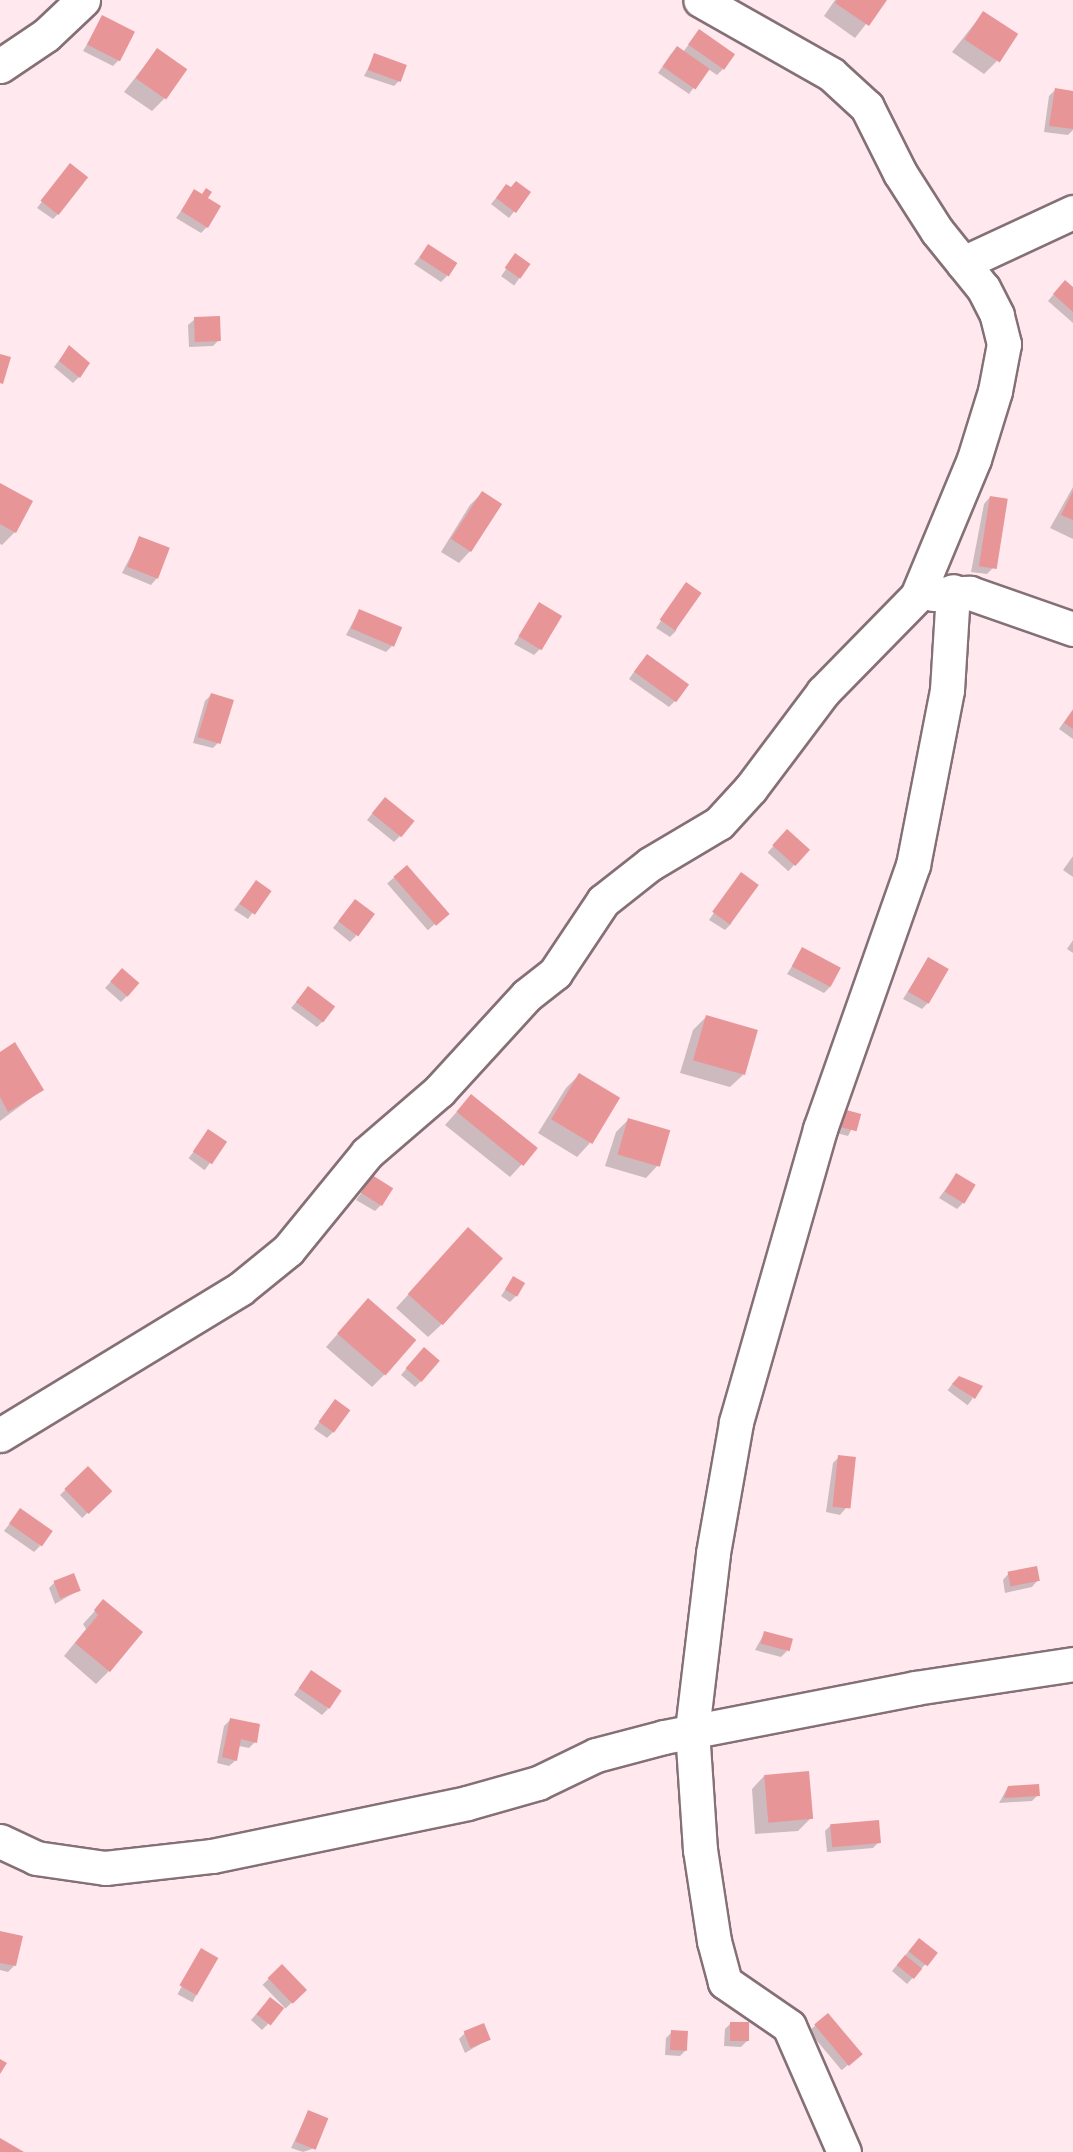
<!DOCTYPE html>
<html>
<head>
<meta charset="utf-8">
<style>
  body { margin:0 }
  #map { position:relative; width:1073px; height:2152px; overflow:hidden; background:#ffe9ef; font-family:Helvetica,sans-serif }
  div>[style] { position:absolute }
  .shadow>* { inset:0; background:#0003; transform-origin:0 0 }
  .building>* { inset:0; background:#e89598; transform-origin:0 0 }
  .roads { filter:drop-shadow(2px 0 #847076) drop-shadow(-2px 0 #847076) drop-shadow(0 2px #847076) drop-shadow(0 -2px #847076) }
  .street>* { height:33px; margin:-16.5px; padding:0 16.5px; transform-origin:16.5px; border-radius:16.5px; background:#fff }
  span { translate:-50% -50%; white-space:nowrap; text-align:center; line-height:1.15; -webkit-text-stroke:4.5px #ffe9ef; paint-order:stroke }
</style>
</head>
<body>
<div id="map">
  <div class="shadow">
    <i style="clip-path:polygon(835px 0,885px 0,855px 38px,824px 16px)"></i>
    <i style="clip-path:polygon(983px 13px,997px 61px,984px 74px,952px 52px)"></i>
    <i style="clip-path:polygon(103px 17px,119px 60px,113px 66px,83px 51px)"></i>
    <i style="clip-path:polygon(699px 31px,723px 69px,717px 75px,708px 69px,689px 94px,658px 73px,671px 54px,677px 48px,683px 52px)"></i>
    <i style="clip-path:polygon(157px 50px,164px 99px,152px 111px,124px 92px)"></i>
    <i style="clip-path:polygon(375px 55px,400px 80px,394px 86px,364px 76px)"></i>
    <i style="clip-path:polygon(1055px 90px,1073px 92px,1073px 130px,1068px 135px,1044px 132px,1049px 96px)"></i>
    <i style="clip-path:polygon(70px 165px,59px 213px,53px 219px,37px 208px)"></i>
    <i style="clip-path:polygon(506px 186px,529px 193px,509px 218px,491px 204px)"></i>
    <i style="clip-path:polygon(195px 191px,206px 198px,207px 227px,201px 233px,176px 218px)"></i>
    <i style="clip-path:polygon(428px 246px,447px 276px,441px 282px,414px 264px)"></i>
    <i style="left:516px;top:255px;width:16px;height:26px;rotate:35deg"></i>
    <i style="clip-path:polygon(1059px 288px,1073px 289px,1073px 323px,1048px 301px)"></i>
    <i style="clip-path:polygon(195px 319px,219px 340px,213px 346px,189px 347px,188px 325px)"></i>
    <i style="clip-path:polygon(69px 347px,79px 377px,73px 383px,54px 367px)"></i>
    <i style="clip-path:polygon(0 485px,15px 532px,2px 545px,0 544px)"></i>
    <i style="clip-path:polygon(1073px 487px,1073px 539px,1050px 528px)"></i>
    <i style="clip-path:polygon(482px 493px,471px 550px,459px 563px,441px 552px,470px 505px)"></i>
    <i style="clip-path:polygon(990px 497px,993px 568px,987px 574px,971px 572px,984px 504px)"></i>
    <i style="clip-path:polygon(140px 538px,157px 578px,151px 585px,122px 573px)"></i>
    <i style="clip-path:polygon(686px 584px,676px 631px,670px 637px,656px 628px)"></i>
    <i style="clip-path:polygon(540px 604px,540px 649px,534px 655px,514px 644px)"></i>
    <i style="clip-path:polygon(359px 611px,392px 646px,386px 652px,346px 635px)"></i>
    <i style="clip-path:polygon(641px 662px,675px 701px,669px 707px,629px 679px)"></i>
    <i style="clip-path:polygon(211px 695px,219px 742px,213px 748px,193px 743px,205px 701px)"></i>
    <i style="clip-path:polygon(1073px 709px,1073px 739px,1059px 729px)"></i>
    <i style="clip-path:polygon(379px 805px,400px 836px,394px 842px,367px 820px)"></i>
    <i style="left:787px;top:831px;width:28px;height:29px;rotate:42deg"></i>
    <i style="clip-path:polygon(1073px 856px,1073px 877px,1063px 870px)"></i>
    <i style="left:406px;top:867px;width:62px;height:25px;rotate:49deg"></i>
    <i style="clip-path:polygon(741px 874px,731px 924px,725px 930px,709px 920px)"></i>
    <i style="clip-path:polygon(251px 888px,269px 891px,248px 919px,234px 910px)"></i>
    <i style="clip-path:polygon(349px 907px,356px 936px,350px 942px,333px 928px)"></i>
    <i style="clip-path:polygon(1073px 940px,1073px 953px,1067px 949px)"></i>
    <i style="clip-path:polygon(803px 949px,830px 987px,824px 993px,787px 974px)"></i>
    <i style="clip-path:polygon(928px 959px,928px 1003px,922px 1009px,903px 999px)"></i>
    <i style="clip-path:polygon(116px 976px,127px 996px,121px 1002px,105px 988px)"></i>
    <i style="clip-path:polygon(308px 988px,323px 1021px,317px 1027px,291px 1008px)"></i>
    <i style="clip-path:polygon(706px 1017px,743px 1075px,730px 1087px,680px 1073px,693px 1030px)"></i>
    <i style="clip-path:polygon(0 1053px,42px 1090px,0 1121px)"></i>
    <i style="clip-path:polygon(579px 1075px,618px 1099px,589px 1144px,577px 1157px,538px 1133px,566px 1088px)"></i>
    <i style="clip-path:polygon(471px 1096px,522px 1164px,510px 1177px,445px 1125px)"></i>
    <i style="clip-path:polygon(859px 1115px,848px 1136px,829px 1131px)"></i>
    <i style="clip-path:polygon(629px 1119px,658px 1165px,646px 1178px,605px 1166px,616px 1132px)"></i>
    <i style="left:209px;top:1131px;width:20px;height:34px;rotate:37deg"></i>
    <i style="clip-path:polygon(956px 1175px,963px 1203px,957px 1209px,939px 1198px)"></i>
    <i style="clip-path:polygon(373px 1177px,381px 1205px,375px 1211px,356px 1200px)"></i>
    <i style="clip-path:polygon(456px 1242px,441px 1325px,428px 1337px,396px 1308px)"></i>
    <i style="clip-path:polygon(513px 1278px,516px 1296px,510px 1302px,501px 1296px)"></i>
    <i style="clip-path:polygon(368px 1300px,385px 1374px,372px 1387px,326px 1347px)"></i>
    <i style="clip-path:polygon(418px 1355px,421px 1381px,415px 1387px,401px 1375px)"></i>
    <i style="left:953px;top:1383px;width:25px;height:9px;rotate:37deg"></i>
    <i style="clip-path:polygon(335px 1401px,333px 1432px,327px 1438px,314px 1429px)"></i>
    <i style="clip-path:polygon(839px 1457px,846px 1508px,840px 1515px,826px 1512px,833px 1463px)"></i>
    <i style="left:88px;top:1468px;width:32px;height:39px;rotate:46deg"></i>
    <i style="clip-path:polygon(20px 1510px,40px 1546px,34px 1552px,4px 1531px)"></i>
    <i style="clip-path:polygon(1009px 1573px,1038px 1580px,1032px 1587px,1005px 1593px,1003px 1580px)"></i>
    <i style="clip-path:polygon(55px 1582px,79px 1590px,55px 1604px,49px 1588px)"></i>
    <i style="clip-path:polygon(103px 1602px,109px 1671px,96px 1684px,64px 1656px,86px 1629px,83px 1624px)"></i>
    <i style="clip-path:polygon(765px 1632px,787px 1651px,781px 1657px,755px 1650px)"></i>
    <i style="clip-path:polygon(306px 1678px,328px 1709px,322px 1715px,294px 1695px)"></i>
    <i style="clip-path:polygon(230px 1720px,255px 1742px,249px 1748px,239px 1746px,236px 1760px,229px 1766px,217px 1763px,224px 1726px)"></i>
    <i style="clip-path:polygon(764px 1776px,811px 1818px,798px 1831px,755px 1834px,752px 1789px)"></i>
    <i style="clip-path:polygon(1008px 1787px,1038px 1795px,1032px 1801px,999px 1803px)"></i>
    <i style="clip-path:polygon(831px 1825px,879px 1842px,873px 1848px,827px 1852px,825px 1831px)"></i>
    <i style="clip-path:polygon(0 1932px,14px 1966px,8px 1972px,0 1970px)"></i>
    <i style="clip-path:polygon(913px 1946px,935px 1954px,907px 1984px,892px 1971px)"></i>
    <i style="left:201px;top:1950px;width:17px;height:50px;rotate:28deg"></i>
    <i style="left:282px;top:1966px;width:33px;height:27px;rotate:46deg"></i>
    <i style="clip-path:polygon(264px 2005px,268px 2024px,262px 2030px,251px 2020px)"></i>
    <i style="left:828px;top:2015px;width:51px;height:25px;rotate:50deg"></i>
    <i style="clip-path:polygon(731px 2023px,747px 2041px,741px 2047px,724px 2046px,725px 2029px)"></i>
    <i style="clip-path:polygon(672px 2032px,686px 2050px,680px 2056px,665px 2055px,666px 2038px)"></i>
    <i style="clip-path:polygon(465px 2033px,489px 2039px,465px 2053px,459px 2039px)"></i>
    <i style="clip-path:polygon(308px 2112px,315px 2148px,303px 2152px,291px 2148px)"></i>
  </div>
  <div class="building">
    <i style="clip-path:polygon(837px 0,887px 0,869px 26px,835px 3px)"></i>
    <i style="left:983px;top:11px;width:42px;height:34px;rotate:33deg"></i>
    <i style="left:102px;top:15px;width:37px;height:33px;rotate:27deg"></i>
    <i style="left:699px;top:29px;width:44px;height:19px;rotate:35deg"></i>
    <i style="left:677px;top:46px;width:40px;height:25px;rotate:35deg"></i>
    <i style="left:157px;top:48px;width:37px;height:37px;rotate:35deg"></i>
    <i style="left:374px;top:53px;width:35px;height:18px;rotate:20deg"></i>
    <i style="clip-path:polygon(1055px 88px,1073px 91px,1073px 129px,1049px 126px)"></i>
    <i style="left:70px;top:163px;width:23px;height:48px;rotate:38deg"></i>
    <i style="clip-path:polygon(516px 181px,531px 192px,516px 213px,496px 198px,506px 184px,511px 187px)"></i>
    <i style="clip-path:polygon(206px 188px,212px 192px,208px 198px,221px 206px,208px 228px,181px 211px,194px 189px,202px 194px)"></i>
    <i style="left:428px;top:244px;width:35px;height:16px;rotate:33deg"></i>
    <i style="left:515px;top:253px;width:19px;height:18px;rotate:35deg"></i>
    <i style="clip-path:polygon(1065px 280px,1073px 287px,1073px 312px,1053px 294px)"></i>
    <i style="left:220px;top:316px;width:25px;height:26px;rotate:88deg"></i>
    <i style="clip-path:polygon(69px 345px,90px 363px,80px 378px,59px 361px)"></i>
    <i style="clip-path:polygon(0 354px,11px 357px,3px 384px,0 383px)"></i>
    <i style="clip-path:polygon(0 483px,33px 501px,16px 533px,0 524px)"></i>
    <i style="left:482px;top:491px;width:24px;height:57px;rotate:33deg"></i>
    <i style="clip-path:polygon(1073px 491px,1073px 520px,1061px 515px)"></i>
    <i style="left:990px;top:496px;width:18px;height:71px;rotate:9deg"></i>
    <i style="left:139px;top:536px;width:33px;height:33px;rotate:21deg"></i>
    <i style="left:686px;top:582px;width:19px;height:46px;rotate:35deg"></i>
    <i style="left:539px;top:602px;width:27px;height:40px;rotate:31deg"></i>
    <i style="left:359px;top:609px;width:47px;height:21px;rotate:23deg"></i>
    <i style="left:647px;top:654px;width:52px;height:22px;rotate:36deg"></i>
    <i style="left:211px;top:693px;width:24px;height:46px;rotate:17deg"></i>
    <i style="clip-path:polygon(1073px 710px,1073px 729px,1064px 723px)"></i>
    <i style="left:385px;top:797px;width:38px;height:21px;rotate:39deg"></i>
    <i style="left:787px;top:829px;width:31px;height:22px;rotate:42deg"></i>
    <i style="left:407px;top:865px;width:65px;height:18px;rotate:49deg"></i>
    <i style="left:741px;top:872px;width:22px;height:49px;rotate:36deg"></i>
    <i style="left:256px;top:880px;width:19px;height:29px;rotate:35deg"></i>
    <i style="left:355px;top:899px;width:25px;height:28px;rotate:37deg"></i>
    <i style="left:802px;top:947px;width:44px;height:22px;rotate:28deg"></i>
    <i style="left:928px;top:957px;width:24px;height:40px;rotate:30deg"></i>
    <i style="left:122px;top:968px;width:23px;height:18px;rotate:41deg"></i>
    <i style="left:308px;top:986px;width:34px;height:20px;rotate:37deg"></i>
    <i style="left:706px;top:1015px;width:54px;height:47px;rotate:16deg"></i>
    <i style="clip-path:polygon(15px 1042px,44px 1090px,8px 1112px,0 1097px,0 1052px)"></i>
    <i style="left:579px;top:1073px;width:48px;height:54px;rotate:31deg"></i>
    <i style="left:471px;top:1094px;width:86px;height:23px;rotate:39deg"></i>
    <i style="left:839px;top:1108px;width:23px;height:18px;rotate:15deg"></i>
    <i style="left:628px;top:1118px;width:44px;height:38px;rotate:16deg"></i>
    <i style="left:208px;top:1129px;width:23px;height:27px;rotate:34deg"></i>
    <i style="left:956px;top:1173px;width:23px;height:22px;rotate:31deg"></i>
    <i style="left:372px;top:1175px;width:25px;height:21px;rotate:32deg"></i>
    <i style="left:468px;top:1227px;width:47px;height:90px;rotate:42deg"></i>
    <i style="left:513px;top:1276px;width:14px;height:16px;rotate:30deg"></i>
    <i style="left:368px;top:1298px;width:64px;height:47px;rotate:41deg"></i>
    <i style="left:424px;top:1347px;width:21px;height:28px;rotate:41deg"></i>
    <i style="clip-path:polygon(959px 1376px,983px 1386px,975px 1399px,952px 1384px)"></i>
    <i style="left:335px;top:1399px;width:19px;height:28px;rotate:36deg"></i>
    <i style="left:838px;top:1455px;width:18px;height:52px;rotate:6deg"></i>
    <i style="left:88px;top:1466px;width:35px;height:33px;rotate:46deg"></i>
    <i style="left:20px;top:1508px;width:40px;height:19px;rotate:35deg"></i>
    <i style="left:1037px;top:1566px;width:15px;height:30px;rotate:79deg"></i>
    <i style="left:74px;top:1573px;width:19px;height:22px;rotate:69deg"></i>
    <i style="clip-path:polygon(103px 1599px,143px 1632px,110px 1672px,75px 1643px,98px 1615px,94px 1610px)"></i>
    <i style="left:764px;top:1631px;width:30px;height:13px;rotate:15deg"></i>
    <i style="left:311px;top:1670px;width:37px;height:22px;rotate:34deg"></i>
    <i style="clip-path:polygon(230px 1718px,260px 1724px,257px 1743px,241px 1739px,237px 1761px,222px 1757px)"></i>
    <i style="left:809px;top:1771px;width:48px;height:45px;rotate:85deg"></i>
    <i style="clip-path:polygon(1039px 1784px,1040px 1796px,1004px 1798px,1008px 1786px)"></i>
    <i style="left:879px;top:1820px;width:23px;height:49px;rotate:85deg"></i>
    <i style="clip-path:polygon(0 1931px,23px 1936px,16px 1966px,0 1963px)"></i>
    <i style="left:919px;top:1938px;width:24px;height:17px;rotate:38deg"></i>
    <i style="left:201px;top:1948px;width:20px;height:43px;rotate:30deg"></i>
    <i style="left:905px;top:1955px;width:22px;height:13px;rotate:39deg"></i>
    <i style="left:282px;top:1964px;width:36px;height:20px;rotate:46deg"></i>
    <i style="left:270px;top:1997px;width:18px;height:22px;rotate:38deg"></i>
    <i style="left:828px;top:2013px;width:54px;height:18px;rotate:50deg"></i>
    <i style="left:730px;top:2022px;width:19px;height:19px"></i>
    <i style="left:484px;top:2023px;width:18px;height:22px;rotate:68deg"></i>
    <i style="left:671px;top:2030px;width:17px;height:20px;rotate:3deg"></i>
    <i style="clip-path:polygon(0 2059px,7px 2063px,0 2074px)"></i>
    <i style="left:308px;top:2110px;width:22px;height:34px;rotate:22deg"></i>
    <i style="clip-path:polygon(0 2138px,24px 2152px,0 2152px)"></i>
  </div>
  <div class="roads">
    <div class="street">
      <i style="left:0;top:66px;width:55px;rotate:-34deg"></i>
      <i style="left:46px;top:35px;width:51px;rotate:-43.4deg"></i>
      <i style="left:963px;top:263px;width:121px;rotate:-24.9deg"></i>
      <i style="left:933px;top:594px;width:37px;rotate:-2deg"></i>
      <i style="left:970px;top:593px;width:109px;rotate:19.3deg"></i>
      <i style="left:0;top:1435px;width:281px;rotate:-31.3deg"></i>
      <i style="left:240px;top:1289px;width:62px;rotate:-39.1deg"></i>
      <i style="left:288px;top:1250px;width:125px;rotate:-50.8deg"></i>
      <i style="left:367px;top:1153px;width:95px;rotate:-40.7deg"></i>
      <i style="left:439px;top:1091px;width:130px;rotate:-47.5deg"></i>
      <i style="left:527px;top:995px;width:36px;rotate:-38deg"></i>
      <i style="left:555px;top:973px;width:87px;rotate:-56.3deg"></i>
      <i style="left:603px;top:901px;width:60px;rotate:-38.2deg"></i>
      <i style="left:650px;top:864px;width:80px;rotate:-30.7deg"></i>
      <i style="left:719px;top:823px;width:47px;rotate:-47.6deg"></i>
      <i style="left:751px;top:788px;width:120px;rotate:-53.1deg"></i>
      <i style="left:823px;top:692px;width:134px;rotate:-45.6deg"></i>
      <i style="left:917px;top:596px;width:148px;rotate:-67.4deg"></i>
      <i style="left:974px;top:459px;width:71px;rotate:-72.8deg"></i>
      <i style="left:995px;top:391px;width:48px;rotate:-79.2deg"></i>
      <i style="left:1004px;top:344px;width:30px;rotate:-104deg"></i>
      <i style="left:997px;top:315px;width:30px;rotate:-117deg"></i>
      <i style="left:983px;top:288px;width:73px;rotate:-128.9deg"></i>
      <i style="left:937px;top:231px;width:69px;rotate:-122.5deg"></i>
      <i style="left:900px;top:173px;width:74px;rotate:-116.6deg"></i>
      <i style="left:867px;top:107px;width:49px;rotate:-137.5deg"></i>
      <i style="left:831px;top:74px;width:150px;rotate:-150.5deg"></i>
      <i style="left:0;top:1841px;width:40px;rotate:25deg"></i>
      <i style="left:36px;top:1858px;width:70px;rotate:8.2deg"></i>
      <i style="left:105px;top:1868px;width:108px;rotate:-6.4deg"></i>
      <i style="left:212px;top:1856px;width:260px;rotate:-11.7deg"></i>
      <i style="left:467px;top:1803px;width:74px;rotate:-15.7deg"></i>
      <i style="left:538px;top:1783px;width:64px;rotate:-25.8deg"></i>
      <i style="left:596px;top:1755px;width:70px;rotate:-14.8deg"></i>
      <i style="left:664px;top:1737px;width:256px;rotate:-11deg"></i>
      <i style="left:915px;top:1688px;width:160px;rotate:-8.6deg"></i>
      <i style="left:844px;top:2152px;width:137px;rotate:-113.6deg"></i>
      <i style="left:789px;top:2026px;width:78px;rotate:-145.5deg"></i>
      <i style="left:725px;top:1982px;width:42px;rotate:-105deg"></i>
      <i style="left:714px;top:1941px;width:92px;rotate:-98.7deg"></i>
      <i style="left:700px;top:1850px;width:120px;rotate:-93.8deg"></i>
      <i style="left:692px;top:1730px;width:178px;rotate:-83.2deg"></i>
      <i style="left:713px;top:1553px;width:133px;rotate:-80deg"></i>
      <i style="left:736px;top:1422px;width:305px;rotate:-74deg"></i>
      <i style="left:820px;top:1129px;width:280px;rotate:-70.6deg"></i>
      <i style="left:913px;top:865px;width:178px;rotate:-79deg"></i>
      <i style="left:947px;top:690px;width:99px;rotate:-86.5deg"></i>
    </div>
  </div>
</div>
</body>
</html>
